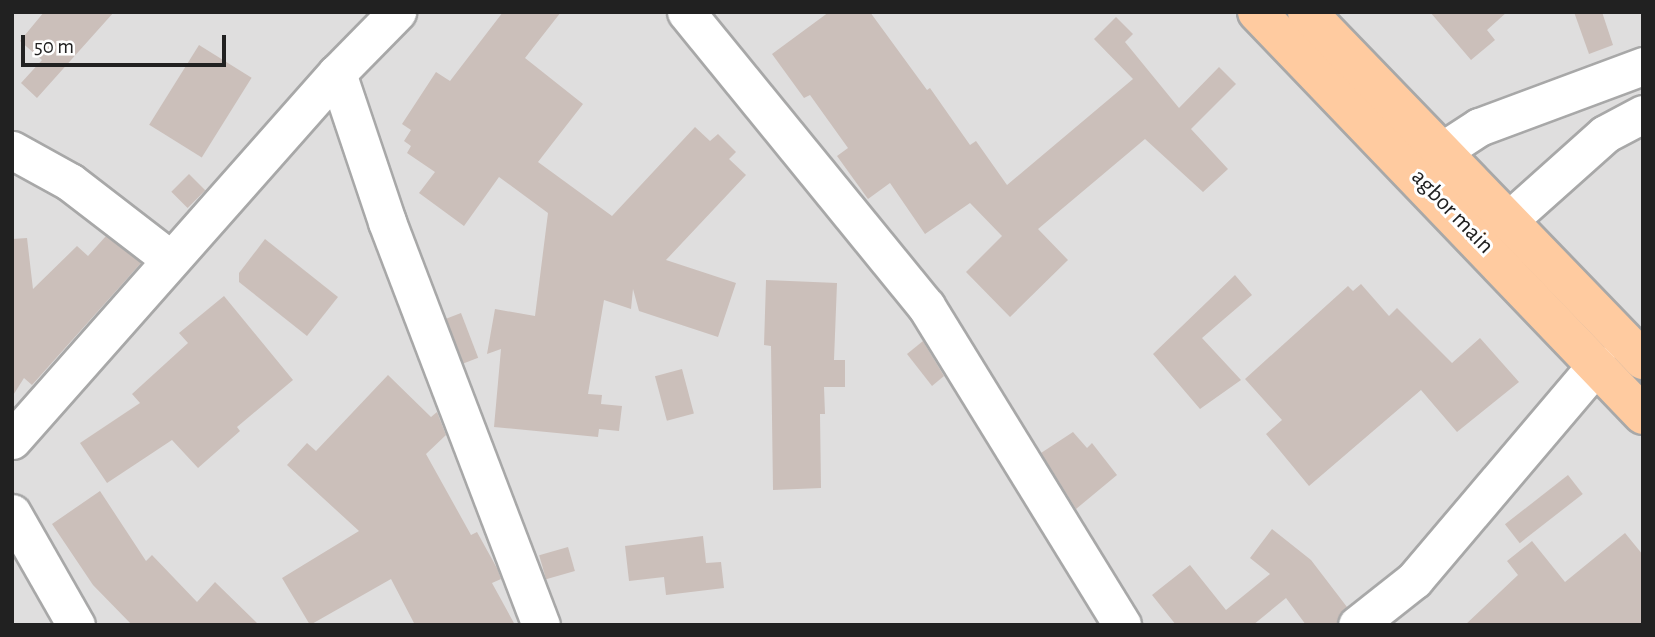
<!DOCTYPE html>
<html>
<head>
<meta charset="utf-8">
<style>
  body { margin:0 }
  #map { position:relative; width:1655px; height:637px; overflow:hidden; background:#f2ede8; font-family:"Alegreya Sans",sans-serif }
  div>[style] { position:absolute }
  .residential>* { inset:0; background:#dfdede; transform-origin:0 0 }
  .building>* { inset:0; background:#cbbfba; transform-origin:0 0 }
  .roads { filter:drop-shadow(2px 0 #a8a8a8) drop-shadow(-2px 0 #a8a8a8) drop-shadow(0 2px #a8a8a8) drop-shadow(0 -2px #a8a8a8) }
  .minor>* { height:37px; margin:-18.5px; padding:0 18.5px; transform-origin:18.5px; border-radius:18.5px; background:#fff }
  .major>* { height:38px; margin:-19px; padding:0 19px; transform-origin:19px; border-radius:19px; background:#ffcba0 }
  span { translate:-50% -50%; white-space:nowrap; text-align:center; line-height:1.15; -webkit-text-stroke:6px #fff; paint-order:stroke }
  .street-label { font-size:24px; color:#212121 }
  .frame { position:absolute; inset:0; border:14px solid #212121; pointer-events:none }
  .scale { position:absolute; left:21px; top:35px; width:205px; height:32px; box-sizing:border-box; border:4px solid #212121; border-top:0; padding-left:9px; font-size:21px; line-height:24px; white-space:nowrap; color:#212121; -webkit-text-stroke:5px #fff; paint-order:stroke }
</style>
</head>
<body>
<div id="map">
  <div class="residential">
    <i style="left:12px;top:12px;width:1631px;height:613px"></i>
  </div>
  <div class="building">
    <i style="clip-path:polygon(44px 12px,114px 12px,37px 98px,21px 83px,42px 60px,20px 41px)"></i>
    <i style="clip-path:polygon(503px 12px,561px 12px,525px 58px,583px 104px,538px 162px,612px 216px,695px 127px,710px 141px,718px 134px,736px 152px,729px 159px,746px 175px,666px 260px,736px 283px,718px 337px,639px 311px,633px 289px,631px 309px,604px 300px,588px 394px,602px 395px,601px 404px,622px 406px,619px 431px,599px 429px,598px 437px,494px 427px,501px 349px,487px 354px,495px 309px,535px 316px,548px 213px,499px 177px,464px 226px,419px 193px,435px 172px,407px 153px,411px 146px,404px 141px,411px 130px,402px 124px,436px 72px,450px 81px)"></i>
    <i style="clip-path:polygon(829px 12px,870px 12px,927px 90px,930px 88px,970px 145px,976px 141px,1007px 185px,1133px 79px,1094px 39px,1116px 17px,1133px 34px,1125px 42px,1179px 108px,1219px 67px,1236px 84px,1191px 129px,1228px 169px,1203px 192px,1145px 139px,1038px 229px,1068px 260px,1010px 317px,966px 272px,1002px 236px,970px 203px,925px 234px,890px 183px,868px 199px,837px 156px,848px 148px,810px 95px,804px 98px,772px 54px)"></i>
    <i style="clip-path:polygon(1430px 12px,1507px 12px,1487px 30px,1495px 40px,1471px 60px)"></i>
    <i style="clip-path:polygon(1574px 12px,1602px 12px,1613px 45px,1589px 54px)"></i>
    <i style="left:199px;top:45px;width:62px;height:94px;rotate:32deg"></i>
    <i style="left:189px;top:174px;width:23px;height:25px;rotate:45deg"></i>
    <i style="clip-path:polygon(106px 236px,141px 263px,32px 385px,24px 378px,12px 397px,12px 239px,27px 238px,33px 289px,77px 246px,88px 256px)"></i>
    <i style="clip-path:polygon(265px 239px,338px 297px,307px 336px,239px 282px,239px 273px)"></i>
    <i style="clip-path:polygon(1235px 275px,1252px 295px,1202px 338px,1241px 380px,1200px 409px,1153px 354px)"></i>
    <i style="clip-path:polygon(766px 280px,837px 283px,834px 360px,845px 360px,845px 387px,824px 387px,825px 414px,820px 414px,821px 488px,773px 490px,771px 346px,764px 345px)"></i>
    <i style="clip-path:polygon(1361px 284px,1389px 316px,1397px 308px,1452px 363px,1480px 338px,1519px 382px,1457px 432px,1421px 390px,1309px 486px,1266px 434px,1282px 420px,1245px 379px,1348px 286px,1353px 291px)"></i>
    <i style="clip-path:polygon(224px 296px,293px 380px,237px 427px,240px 431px,198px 468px,172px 440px,107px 483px,80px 443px,140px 403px,132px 394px,188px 343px,179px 333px)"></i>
    <i style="left:461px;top:313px;width:48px;height:16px;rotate:69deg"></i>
    <i style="clip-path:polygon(923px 341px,944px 376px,932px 386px,907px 354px)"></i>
    <i style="left:682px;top:369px;width:46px;height:28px;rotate:75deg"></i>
    <i style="clip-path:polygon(388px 375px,431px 417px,437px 412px,446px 435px,426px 454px,471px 535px,477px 532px,498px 570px,501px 579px,492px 583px,515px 625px,415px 625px,391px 579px,310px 625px,282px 578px,359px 531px,287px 465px,307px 443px,316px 451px)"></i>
    <i style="clip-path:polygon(1073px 432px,1087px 448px,1092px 443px,1117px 475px,1076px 509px,1041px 453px)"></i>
    <i style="left:1568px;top:475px;width:24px;height:80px;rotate:52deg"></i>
    <i style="clip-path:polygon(100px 491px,146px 561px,152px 555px,197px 602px,215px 582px,259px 625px,132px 625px,93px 585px,52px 524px)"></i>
    <i style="clip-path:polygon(1272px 529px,1311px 560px,1347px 607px,1337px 625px,1306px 625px,1286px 598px,1253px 625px,1176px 625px,1152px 595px,1190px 565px,1226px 610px,1270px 574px,1250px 558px)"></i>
    <i style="clip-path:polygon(1625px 533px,1643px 555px,1643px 625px,1465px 625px,1518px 575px,1507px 561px,1532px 541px,1565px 582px)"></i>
    <i style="clip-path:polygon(703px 536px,706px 563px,721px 562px,724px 588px,666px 595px,664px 577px,629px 581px,625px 546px)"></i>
    <i style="left:568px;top:547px;width:25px;height:30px;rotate:74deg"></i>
  </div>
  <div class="roads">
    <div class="minor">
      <i style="left:686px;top:12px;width:380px;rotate:50.8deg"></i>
      <i style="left:926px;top:306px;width:374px;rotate:58.4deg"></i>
      <i style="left:337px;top:73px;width:157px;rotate:71.4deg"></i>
      <i style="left:387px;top:222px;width:431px;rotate:69.1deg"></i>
      <i style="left:12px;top:150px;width:66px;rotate:28.9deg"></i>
      <i style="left:70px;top:182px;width:126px;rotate:37.6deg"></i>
      <i style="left:1442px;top:151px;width:44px;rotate:-33deg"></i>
      <i style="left:1479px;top:127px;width:175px;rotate:-20.4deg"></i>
      <i style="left:1510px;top:219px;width:127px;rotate:-41.8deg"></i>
      <i style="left:1605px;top:134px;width:43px;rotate:-27.8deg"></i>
      <i style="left:12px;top:440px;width:490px;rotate:-48.5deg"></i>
      <i style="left:337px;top:73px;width:86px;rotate:-45.5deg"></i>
      <i style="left:12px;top:513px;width:129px;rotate:60.3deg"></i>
      <i style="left:1357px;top:625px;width:73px;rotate:-38.3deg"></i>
      <i style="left:1414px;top:580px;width:283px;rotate:-49.7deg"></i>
    </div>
    <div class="major">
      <i style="left:1257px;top:12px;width:558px;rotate:46.23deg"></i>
      <i style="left:1307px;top:12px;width:484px;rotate:46deg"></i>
    </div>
  </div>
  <div class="street-label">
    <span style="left:1452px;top:212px;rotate:46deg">agbor main</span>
  </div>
  <div class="frame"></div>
  <div class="scale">50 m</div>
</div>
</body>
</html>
